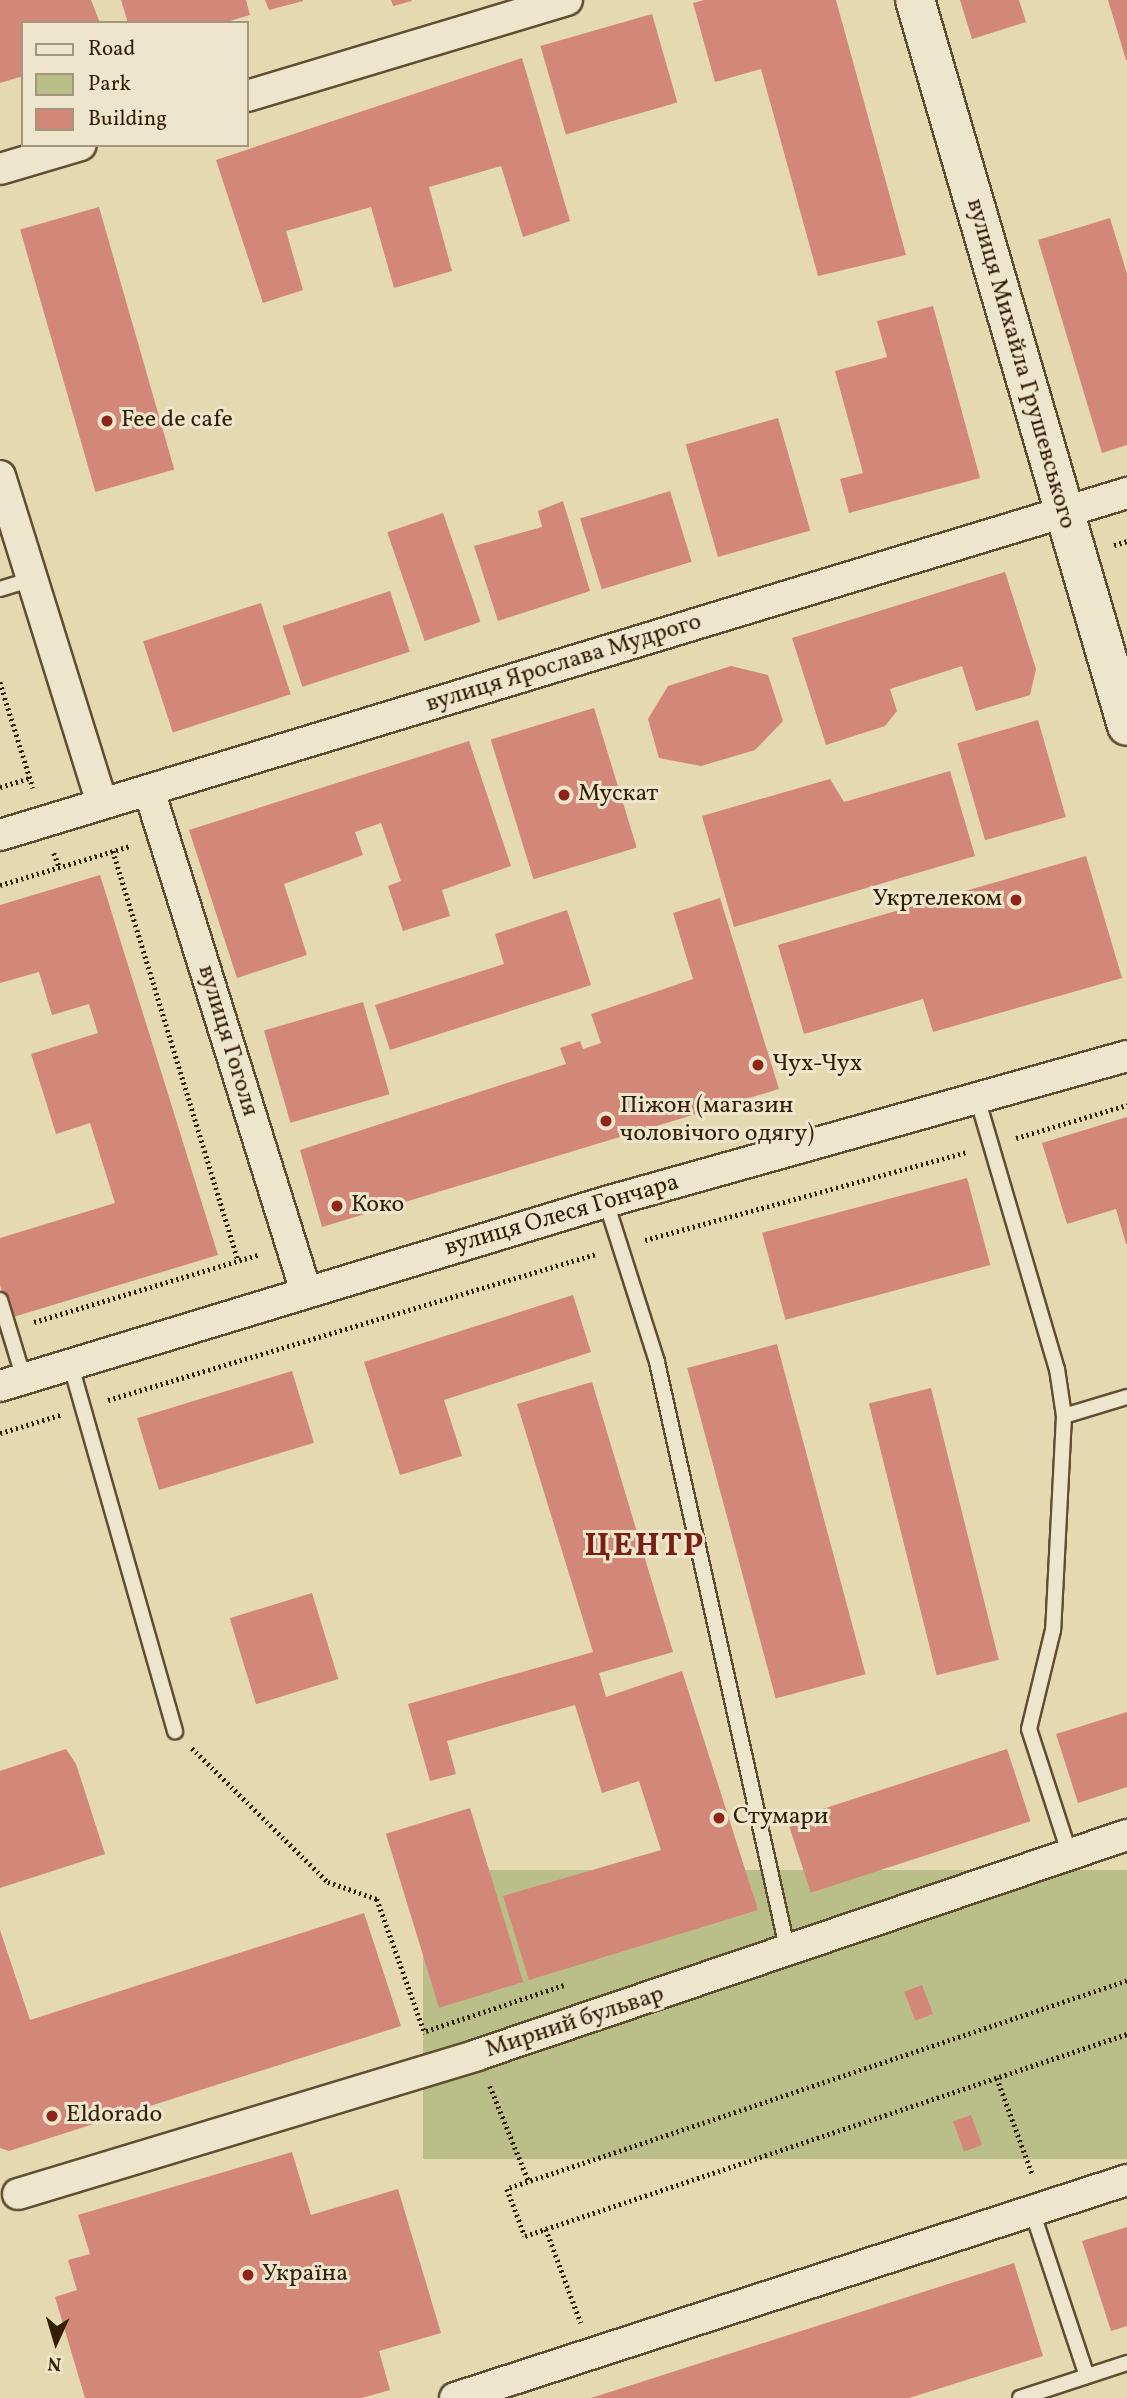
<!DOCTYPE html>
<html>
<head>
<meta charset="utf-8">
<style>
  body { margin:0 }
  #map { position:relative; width:1127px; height:2398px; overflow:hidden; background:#e5d9b1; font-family:Vollkorn,serif }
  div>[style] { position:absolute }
  .green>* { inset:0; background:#babe88; transform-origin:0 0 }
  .building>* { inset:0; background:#d28779; transform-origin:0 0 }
  .path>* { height:4.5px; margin-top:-2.25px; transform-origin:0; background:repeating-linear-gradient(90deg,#321f06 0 2px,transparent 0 5.5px) }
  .roads { filter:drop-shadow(2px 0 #5f4e31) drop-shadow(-2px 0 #5f4e31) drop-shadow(0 2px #5f4e31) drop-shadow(0 -2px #5f4e31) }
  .lane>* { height:14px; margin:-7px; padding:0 7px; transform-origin:7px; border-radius:7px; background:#eee6cc }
  .street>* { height:30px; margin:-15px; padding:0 15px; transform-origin:15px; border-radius:15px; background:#eee6cc }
  .secondary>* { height:38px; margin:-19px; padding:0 19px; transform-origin:19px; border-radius:19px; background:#eee6cc }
  .dots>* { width:19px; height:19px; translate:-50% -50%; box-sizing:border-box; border:4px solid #eee6cc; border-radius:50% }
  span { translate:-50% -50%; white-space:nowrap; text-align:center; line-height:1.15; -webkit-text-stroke:6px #eee6cc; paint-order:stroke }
  .street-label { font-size:24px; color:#321f06 }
  .poi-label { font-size:24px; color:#321f06 }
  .left { translate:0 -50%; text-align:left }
  .right { translate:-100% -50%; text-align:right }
  .district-label { font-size:32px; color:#7a1f14; font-weight:700; letter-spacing:2px }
  .legend { position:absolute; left:21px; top:21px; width:228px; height:126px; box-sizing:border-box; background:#eee6cc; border:2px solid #a3967d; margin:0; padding:9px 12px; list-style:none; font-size:21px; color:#321f06 }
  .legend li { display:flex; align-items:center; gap:14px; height:35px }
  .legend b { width:35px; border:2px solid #a3967d }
  .north { position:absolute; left:21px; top:2307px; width:70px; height:70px; -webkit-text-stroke:5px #eee6cc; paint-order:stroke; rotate:184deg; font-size:19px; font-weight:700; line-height:28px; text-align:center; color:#321f06 }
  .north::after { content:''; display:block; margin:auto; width:24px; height:32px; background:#321f06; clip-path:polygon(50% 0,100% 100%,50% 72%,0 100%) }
</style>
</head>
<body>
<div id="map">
  <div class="green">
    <i style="left:1127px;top:1870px;width:289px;height:704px;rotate:90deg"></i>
  </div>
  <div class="building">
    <i style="clip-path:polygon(0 0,91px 0,100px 23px,23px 23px,23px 76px,0 83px)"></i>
    <i style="clip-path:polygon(121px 0,246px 0,250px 15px,223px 23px,128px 23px)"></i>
    <i style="clip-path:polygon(265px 0,303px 0,303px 1px,269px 10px)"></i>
    <i style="clip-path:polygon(391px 0,411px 0,412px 1px,393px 6px)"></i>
    <i style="clip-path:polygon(704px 0,836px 0,906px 255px,818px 276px,761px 69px,715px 82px,693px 3px)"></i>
    <i style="clip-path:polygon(960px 0,1019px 0,1026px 22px,972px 39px)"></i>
    <i style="clip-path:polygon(1108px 0,1127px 0,1127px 60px,1126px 60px)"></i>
    <i style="left:652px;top:14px;width:92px;height:116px;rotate:74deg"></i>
    <i style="clip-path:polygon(522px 58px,570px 221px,523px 237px,501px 166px,429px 187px,452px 271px,394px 288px,371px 207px,286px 231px,303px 290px,263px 303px,216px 160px)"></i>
    <i style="left:99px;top:207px;width:273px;height:82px;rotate:74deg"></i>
    <i style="clip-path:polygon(1110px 218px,1127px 274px,1127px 445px,1102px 453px,1038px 240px)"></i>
    <i style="clip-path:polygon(933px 306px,980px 478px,849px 513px,840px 479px,863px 473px,835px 371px,887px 357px,877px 321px)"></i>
    <i style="left:778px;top:418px;width:117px;height:96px;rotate:74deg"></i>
    <i style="left:670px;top:491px;width:74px;height:94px;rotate:73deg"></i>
    <i style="clip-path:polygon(563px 501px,590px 591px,498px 621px,474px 546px,542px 527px,538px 511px)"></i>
    <i style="left:443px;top:513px;width:115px;height:59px;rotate:71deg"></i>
    <i style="clip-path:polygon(1005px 572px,1036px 669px,1030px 695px,976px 711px,962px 666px,890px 689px,897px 711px,885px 726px,826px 745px,792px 638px)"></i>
    <i style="left:390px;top:591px;width:64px;height:113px;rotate:72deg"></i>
    <i style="left:261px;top:603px;width:96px;height:124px;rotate:72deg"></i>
    <i style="clip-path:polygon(731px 666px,768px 675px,783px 721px,755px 750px,701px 766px,659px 758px,648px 719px,668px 686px)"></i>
    <i style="left:594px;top:708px;width:146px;height:108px;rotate:73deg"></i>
    <i style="left:1038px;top:720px;width:101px;height:84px;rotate:74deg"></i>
    <i style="clip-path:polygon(469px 741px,511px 866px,442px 890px,450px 916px,403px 931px,388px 886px,401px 881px,381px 823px,355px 832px,363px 855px,284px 884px,307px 955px,237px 978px,189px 830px)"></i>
    <i style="clip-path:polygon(950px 771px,975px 856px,734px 927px,702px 816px,830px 779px,844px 802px)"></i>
    <i style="clip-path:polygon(1086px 856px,1122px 978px,933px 1032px,923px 999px,804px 1034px,778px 945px)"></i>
    <i style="clip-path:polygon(100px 875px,218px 1255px,10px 1318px,0 1285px,0 1238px,115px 1203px,90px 1123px,56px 1134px,31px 1054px,98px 1033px,89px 1004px,52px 1015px,39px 972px,0 983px,0 905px)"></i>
    <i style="clip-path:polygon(720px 898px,779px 1089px,322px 1227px,300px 1150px,566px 1064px,560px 1048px,580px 1041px,583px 1049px,601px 1043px,591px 1014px,693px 979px,673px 913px)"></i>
    <i style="clip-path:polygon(567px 910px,591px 985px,390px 1050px,375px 1005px,504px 964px,495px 934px)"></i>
    <i style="left:363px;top:1002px;width:96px;height:103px;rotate:74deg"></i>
    <i style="clip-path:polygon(1127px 1117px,1127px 1244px,1126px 1244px,1116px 1209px,1067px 1224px,1042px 1143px)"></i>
    <i style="left:967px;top:1178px;width:90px;height:212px;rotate:75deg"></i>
    <i style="clip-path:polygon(573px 1295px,591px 1352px,444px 1400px,462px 1456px,400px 1475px,364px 1362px)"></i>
    <i style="left:777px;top:1344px;width:342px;height:93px;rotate:75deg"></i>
    <i style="left:292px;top:1371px;width:75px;height:162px;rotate:73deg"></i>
    <i style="clip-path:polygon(592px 1382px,673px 1652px,599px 1673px,606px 1697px,682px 1671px,758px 1910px,529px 1980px,503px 1896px,661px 1850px,639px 1781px,602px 1793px,575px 1705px,447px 1741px,456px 1774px,430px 1781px,408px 1704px,593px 1652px,517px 1404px)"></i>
    <i style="left:931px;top:1388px;width:280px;height:64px;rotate:76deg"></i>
    <i style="left:312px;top:1593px;width:90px;height:86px;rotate:73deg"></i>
    <i style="clip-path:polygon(1127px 1712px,1127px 1787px,1078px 1803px,1056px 1734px)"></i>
    <i style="clip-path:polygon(66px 1749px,76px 1764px,105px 1854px,0 1888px,0 1771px)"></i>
    <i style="left:1007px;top:1749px;width:76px;height:231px;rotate:72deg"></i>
    <i style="left:470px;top:1808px;width:182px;height:88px;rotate:73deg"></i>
    <i style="clip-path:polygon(364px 1913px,401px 2026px,9px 2151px,0 2148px,0 1930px,30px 2020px)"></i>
    <i style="left:922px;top:1985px;width:31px;height:19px;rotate:69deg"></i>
    <i style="left:971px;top:2115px;width:32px;height:19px;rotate:70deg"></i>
    <i style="clip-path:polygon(292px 2152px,311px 2215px,398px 2189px,441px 2333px,379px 2351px,390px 2390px,362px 2398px,85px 2398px,55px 2297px,77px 2290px,68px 2260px,90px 2254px,78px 2215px)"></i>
    <i style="clip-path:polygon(1127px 2227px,1127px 2326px,1111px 2331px,1082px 2241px)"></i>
    <i style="clip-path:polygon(1014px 2263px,1043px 2356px,909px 2398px,591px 2398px)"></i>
  </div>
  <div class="path">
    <i style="left:1114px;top:545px;width:14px;rotate:-17deg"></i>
    <i style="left:0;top:682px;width:111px;rotate:72.7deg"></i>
    <i style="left:0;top:787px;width:31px;rotate:-17deg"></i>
    <i style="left:113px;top:851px;width:428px;rotate:73deg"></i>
    <i style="left:54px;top:853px;width:14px;rotate:69deg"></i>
    <i style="left:0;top:885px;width:136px;rotate:-16.7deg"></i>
    <i style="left:1016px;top:1138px;width:116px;rotate:-16.6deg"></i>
    <i style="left:645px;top:1240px;width:334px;rotate:-15.3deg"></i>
    <i style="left:34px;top:1322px;width:236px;rotate:-16.7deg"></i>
    <i style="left:108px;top:1400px;width:509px;rotate:-16.66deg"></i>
    <i style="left:0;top:1433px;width:63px;rotate:-16.7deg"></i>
    <i style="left:192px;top:1748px;width:191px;rotate:44.6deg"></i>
    <i style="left:328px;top:1882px;width:52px;rotate:19.1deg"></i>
    <i style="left:377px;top:1899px;width:143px;rotate:70.4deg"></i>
    <i style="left:1127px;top:1981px;width:654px;rotate:161.45deg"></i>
    <i style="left:507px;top:2189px;width:50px;rotate:69deg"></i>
    <i style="left:525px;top:2236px;width:635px;rotate:-18.55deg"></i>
    <i style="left:426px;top:2031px;width:145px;rotate:-18.4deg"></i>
    <i style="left:997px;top:2078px;width:104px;rotate:69.8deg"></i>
    <i style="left:490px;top:2086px;width:104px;rotate:67.9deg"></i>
    <i style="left:546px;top:2229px;width:100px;rotate:69.6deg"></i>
  </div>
  <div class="roads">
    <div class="lane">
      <i style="left:0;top:589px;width:34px;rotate:-17deg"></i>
      <i style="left:978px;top:1101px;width:279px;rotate:73.6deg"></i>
      <i style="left:1057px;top:1369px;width:48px;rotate:81.5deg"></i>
      <i style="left:1064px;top:1416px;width:214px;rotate:92.9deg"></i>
      <i style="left:1053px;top:1630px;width:102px;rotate:103.6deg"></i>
      <i style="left:1029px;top:1729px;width:133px;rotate:72deg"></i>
      <i style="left:606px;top:1202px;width:168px;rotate:72.3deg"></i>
      <i style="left:657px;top:1362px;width:604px;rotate:77.48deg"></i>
      <i style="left:0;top:1300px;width:83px;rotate:73.1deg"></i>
      <i style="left:71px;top:1366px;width:380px;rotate:74.1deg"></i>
      <i style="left:1064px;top:1416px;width:66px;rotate:-16.8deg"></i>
      <i style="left:1032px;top:2211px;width:174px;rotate:71.6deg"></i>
      <i style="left:1020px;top:2398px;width:113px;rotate:-18.1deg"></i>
    </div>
    <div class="street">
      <i style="left:247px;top:96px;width:334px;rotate:-16.7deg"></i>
      <i style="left:0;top:169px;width:84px;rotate:-16.5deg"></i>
      <i style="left:0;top:476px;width:343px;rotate:72.7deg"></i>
      <i style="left:149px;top:790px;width:526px;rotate:72.63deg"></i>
      <i style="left:0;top:835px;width:1178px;rotate:-16.88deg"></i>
      <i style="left:0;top:1386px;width:633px;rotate:-16.89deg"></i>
      <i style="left:606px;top:1202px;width:541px;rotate:-15.65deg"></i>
      <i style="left:18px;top:2194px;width:480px;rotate:-16.8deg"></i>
      <i style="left:477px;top:2055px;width:686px;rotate:-18.7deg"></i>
      <i style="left:455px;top:2398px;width:706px;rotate:-17.97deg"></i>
    </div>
    <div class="secondary">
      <i style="left:915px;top:0;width:756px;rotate:73.72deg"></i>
    </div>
  </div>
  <div class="dots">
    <i style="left:107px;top:421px;background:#8f2418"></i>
    <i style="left:564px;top:795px;background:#8f2418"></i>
    <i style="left:1016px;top:900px;background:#8f2418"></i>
    <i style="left:758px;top:1065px;background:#8f2418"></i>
    <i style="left:606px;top:1121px;background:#8f2418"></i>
    <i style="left:337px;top:1206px;background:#8f2418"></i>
    <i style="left:719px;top:1818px;background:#8f2418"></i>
    <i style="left:52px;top:2116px;background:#8f2418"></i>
    <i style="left:248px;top:2275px;background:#8f2418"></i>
  </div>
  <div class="street-label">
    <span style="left:1020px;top:364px;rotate:74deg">вулиця Михайла Грушевського</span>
    <span style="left:564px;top:664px;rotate:-17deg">вулиця Ярослава Мудрого</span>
    <span style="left:227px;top:1041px;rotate:73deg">вулиця Гоголя</span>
    <span style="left:562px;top:1216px;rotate:-16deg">вулиця Олеся Гончара</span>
    <span style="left:575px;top:2023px;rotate:-18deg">Мирний бульвар</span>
  </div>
  <div class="poi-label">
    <span class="left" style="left:121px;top:421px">Fee de cafe</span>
    <span class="left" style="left:578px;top:795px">Мускат</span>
    <span class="right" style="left:1002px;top:900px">Укртелеком</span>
    <span class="left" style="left:772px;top:1065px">Чух-Чух</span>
    <span class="left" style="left:620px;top:1121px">Піжон (магазин<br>чоловічого одягу)</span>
    <span class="left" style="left:351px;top:1206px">Коко</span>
    <span class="left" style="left:733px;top:1818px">Стумари</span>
    <span class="left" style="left:66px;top:2116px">Eldorado</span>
    <span class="left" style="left:262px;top:2275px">Україна</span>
  </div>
  <div class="district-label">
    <span style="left:645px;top:1547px">ЦЕНТР</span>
  </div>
  <ul class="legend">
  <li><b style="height:9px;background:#eee6cc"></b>Road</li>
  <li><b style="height:19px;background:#babe88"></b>Park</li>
  <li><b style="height:19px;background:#d28779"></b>Building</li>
  </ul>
  <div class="north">N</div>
</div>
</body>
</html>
